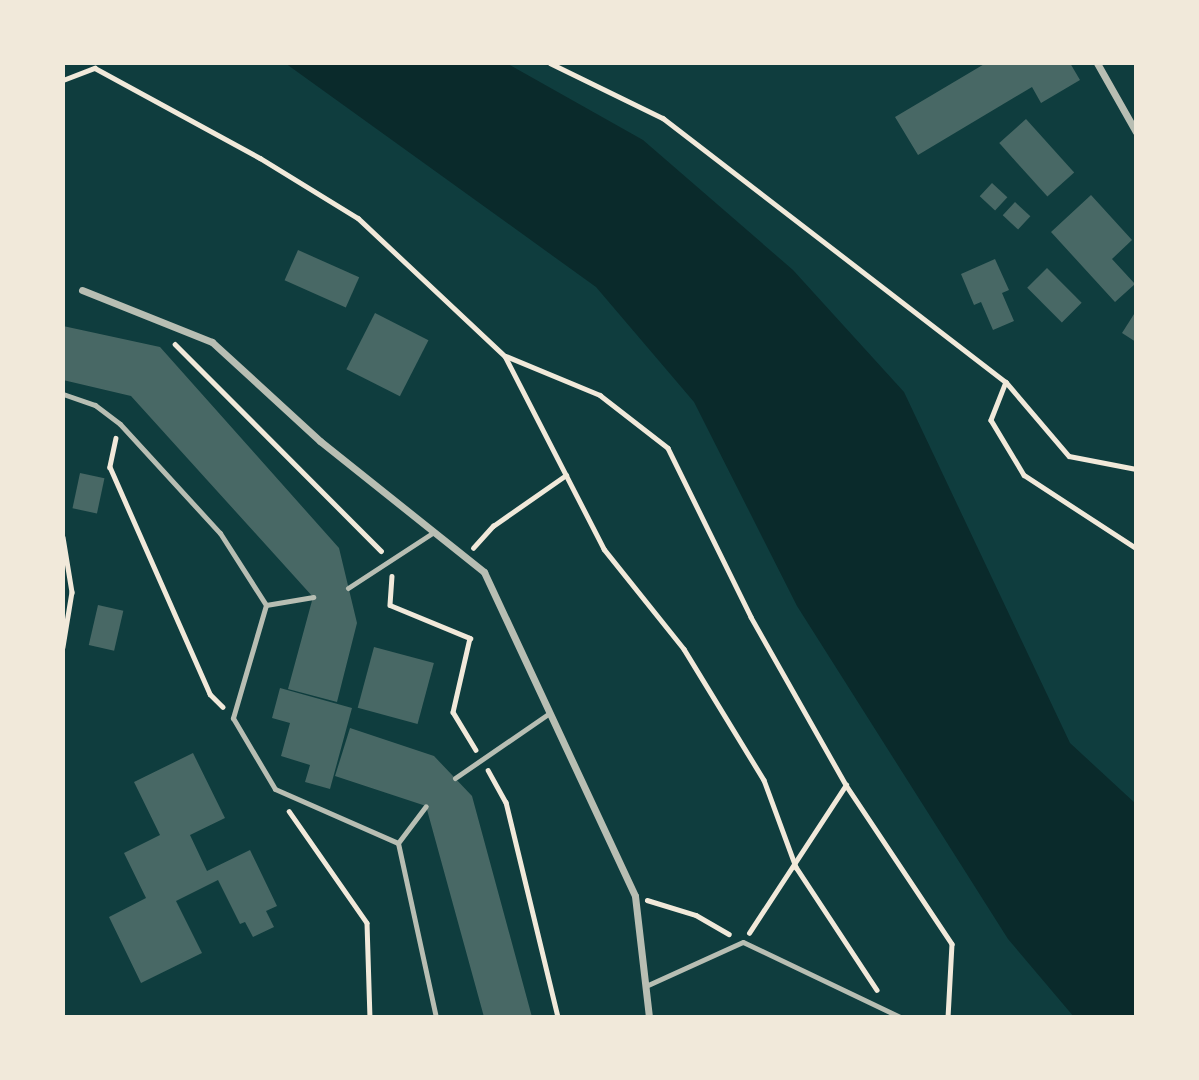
<!DOCTYPE html>
<html>
<head>
<meta charset="utf-8">
<style>
  body { margin:0 }
  #map { position:relative; width:1199px; height:1080px; overflow:hidden; background:#0f3d3e; font-family:Roboto,sans-serif }
  div>[style] { position:absolute }
  .water>* { inset:0; background:#0a2a2b }
  .building>* { inset:0; background:#486865; transform-origin:0 0 }
  .path>* { height:4.5px; margin:-2.25px; padding:0 2.25px; transform-origin:2.25px; border-radius:2.25px; background:#f1e9da }
  .service>* { height:5px; margin:-2.5px; padding:0 2.5px; transform-origin:2.5px; border-radius:2.5px; background:#b8beb3 }
  .minor>* { height:7px; margin:-3.5px; padding:0 3.5px; transform-origin:3.5px; border-radius:3.5px; background:#b8beb3 }
  span { translate:-50% -50%; white-space:nowrap; text-align:center; line-height:1.15; -webkit-text-stroke:5px #f1e9da; paint-order:stroke }
  .frame { position:absolute; inset:0; border:65px solid #f1e9da; pointer-events:none }
</style>
</head>
<body>
<div id="map">
  <div class="water">
    <i style="clip-path:polygon(285px 63px,506px 63px,643px 140px,793px 270px,904px 392px,1070px 743px,1136px 804px,1136px 1017px,1074px 1017px,1008px 939px,797px 606px,694px 402px,596px 287px)"></i>
  </div>
  <div class="building">
    <i style="clip-path:polygon(986px 63px,1070px 63px,1080px 80px,1041px 103px,1032px 87px,918px 155px,895px 117px)"></i>
    <i style="left:1026px;top:119px;width:72px;height:36px;rotate:48deg"></i>
    <i style="left:992px;top:183px;width:21px;height:18px;rotate:43deg"></i>
    <i style="clip-path:polygon(1091px 195px,1132px 240px,1112px 259px,1135px 284px,1115px 302px,1051px 232px)"></i>
    <i style="left:1015px;top:202px;width:21px;height:18px;rotate:43deg"></i>
    <i style="left:298px;top:250px;width:67px;height:33px;rotate:24deg"></i>
    <i style="clip-path:polygon(995px 259px,1009px 290px,1002px 293px,1014px 321px,993px 330px,981px 302px,974px 305px,961px 274px)"></i>
    <i style="left:1047px;top:268px;width:49px;height:28px;rotate:45deg"></i>
    <i style="clip-path:polygon(1136px 311px,1136px 342px,1122px 333px)"></i>
    <i style="left:375px;top:313px;width:60px;height:63px;rotate:27deg"></i>
    <i style="clip-path:polygon(63px 326px,160px 347px,339px 548px,357px 623px,337px 702px,288px 689px,313px 597px,131px 396px,63px 380px)"></i>
    <i style="left:80px;top:473px;width:25px;height:36px;rotate:12deg"></i>
    <i style="left:98px;top:605px;width:26px;height:41px;rotate:13deg"></i>
    <i style="left:374px;top:647px;width:62px;height:63px;rotate:15deg"></i>
    <i style="clip-path:polygon(280px 688px,352px 708px,330px 789px,305px 782px,310px 765px,281px 756px,290px 723px,272px 718px)"></i>
    <i style="clip-path:polygon(350px 728px,434px 756px,472px 796px,532px 1017px,484px 1017px,426px 806px,335px 776px)"></i>
    <i style="clip-path:polygon(193px 753px,225px 818px,190px 835px,207px 871px,250px 850px,277px 906px,266px 911px,274px 927px,253px 937px,245px 922px,240px 924px,218px 880px,176px 901px,202px 953px,141px 983px,109px 917px,146px 898px,124px 853px,160px 835px,134px 782px)"></i>
  </div>
  <div class="path">
    <i style="left:550px;top:63px;width:126px;rotate:26deg"></i>
    <i style="left:663px;top:118px;width:433px;rotate:37.6deg"></i>
    <i style="left:1006px;top:382px;width:41px;rotate:111.5deg"></i>
    <i style="left:991px;top:420px;width:64px;rotate:59deg"></i>
    <i style="left:1024px;top:475px;width:134px;rotate:33.1deg"></i>
    <i style="left:63px;top:80px;width:34px;rotate:-21deg"></i>
    <i style="left:95px;top:68px;width:188px;rotate:28.6deg"></i>
    <i style="left:260px;top:158px;width:115px;rotate:31.5deg"></i>
    <i style="left:358px;top:218px;width:202px;rotate:43.2deg"></i>
    <i style="left:505px;top:356px;width:217px;rotate:62.8deg"></i>
    <i style="left:604px;top:549px;width:128px;rotate:51.3deg"></i>
    <i style="left:684px;top:649px;width:153px;rotate:58.6deg"></i>
    <i style="left:764px;top:780px;width:93px;rotate:69.8deg"></i>
    <i style="left:796px;top:867px;width:147px;rotate:56.6deg"></i>
    <i style="left:175px;top:344px;width:292px;rotate:45.1deg"></i>
    <i style="left:506px;top:356px;width:102px;rotate:22.5deg"></i>
    <i style="left:600px;top:395px;width:86px;rotate:37.9deg"></i>
    <i style="left:668px;top:448px;width:188px;rotate:63.8deg"></i>
    <i style="left:751px;top:617px;width:193px;rotate:60.5deg"></i>
    <i style="left:846px;top:785px;width:191px;rotate:56.3deg"></i>
    <i style="left:952px;top:944px;width:73px;rotate:93.1deg"></i>
    <i style="left:1006px;top:382px;width:97px;rotate:49.6deg"></i>
    <i style="left:1069px;top:456px;width:68px;rotate:11deg"></i>
    <i style="left:116px;top:438px;width:30px;rotate:102deg"></i>
    <i style="left:110px;top:467px;width:248px;rotate:66.2deg"></i>
    <i style="left:210px;top:694px;width:18px;rotate:45deg"></i>
    <i style="left:63px;top:537px;width:56px;rotate:80.7deg"></i>
    <i style="left:72px;top:592px;width:56px;rotate:99.3deg"></i>
    <i style="left:473px;top:548px;width:30px;rotate:-48deg"></i>
    <i style="left:493px;top:526px;width:89px;rotate:-34.9deg"></i>
    <i style="left:392px;top:576px;width:29px;rotate:94deg"></i>
    <i style="left:390px;top:605px;width:87px;rotate:22.4deg"></i>
    <i style="left:470px;top:638px;width:76px;rotate:102.9deg"></i>
    <i style="left:453px;top:712px;width:44px;rotate:58.8deg"></i>
    <i style="left:488px;top:770px;width:37px;rotate:61deg"></i>
    <i style="left:506px;top:802px;width:221px;rotate:76.4deg"></i>
    <i style="left:289px;top:811px;width:136px;rotate:55.1deg"></i>
    <i style="left:367px;top:923px;width:94px;rotate:88.2deg"></i>
    <i style="left:647px;top:900px;width:51px;rotate:17deg"></i>
    <i style="left:696px;top:915px;width:38px;rotate:30deg"></i>
    <i style="left:749px;top:933px;width:177px;rotate:-56.8deg"></i>
  </div>
  <div class="service">
    <i style="left:63px;top:394px;width:34px;rotate:19deg"></i>
    <i style="left:95px;top:405px;width:31px;rotate:37deg"></i>
    <i style="left:120px;top:424px;width:148px;rotate:47.5deg"></i>
    <i style="left:220px;top:533px;width:85px;rotate:57.4deg"></i>
    <i style="left:266px;top:605px;width:118px;rotate:106.3deg"></i>
    <i style="left:233px;top:718px;width:82px;rotate:59.4deg"></i>
    <i style="left:275px;top:789px;width:134px;rotate:23.7deg"></i>
    <i style="left:398px;top:843px;width:178px;rotate:77.7deg"></i>
    <i style="left:348px;top:588px;width:103px;rotate:-33.1deg"></i>
    <i style="left:266px;top:605px;width:48px;rotate:-9.7deg"></i>
    <i style="left:455px;top:778px;width:113px;rotate:-34.5deg"></i>
    <i style="left:398px;top:843px;width:46px;rotate:-52.9deg"></i>
    <i style="left:648px;top:985px;width:104px;rotate:-24.4deg"></i>
    <i style="left:743px;top:942px;width:174px;rotate:25.5deg"></i>
  </div>
  <div class="minor">
    <i style="left:1097px;top:63px;width:79px;rotate:60.5deg"></i>
    <i style="left:82px;top:290px;width:140px;rotate:21.8deg"></i>
    <i style="left:212px;top:342px;width:147px;rotate:42.5deg"></i>
    <i style="left:320px;top:441px;width:210px;rotate:38.6deg"></i>
    <i style="left:484px;top:572px;width:357px;rotate:65deg"></i>
    <i style="left:635px;top:896px;width:122px;rotate:83.4deg"></i>
  </div>
  <div class="frame"></div>
</div>
</body>
</html>
